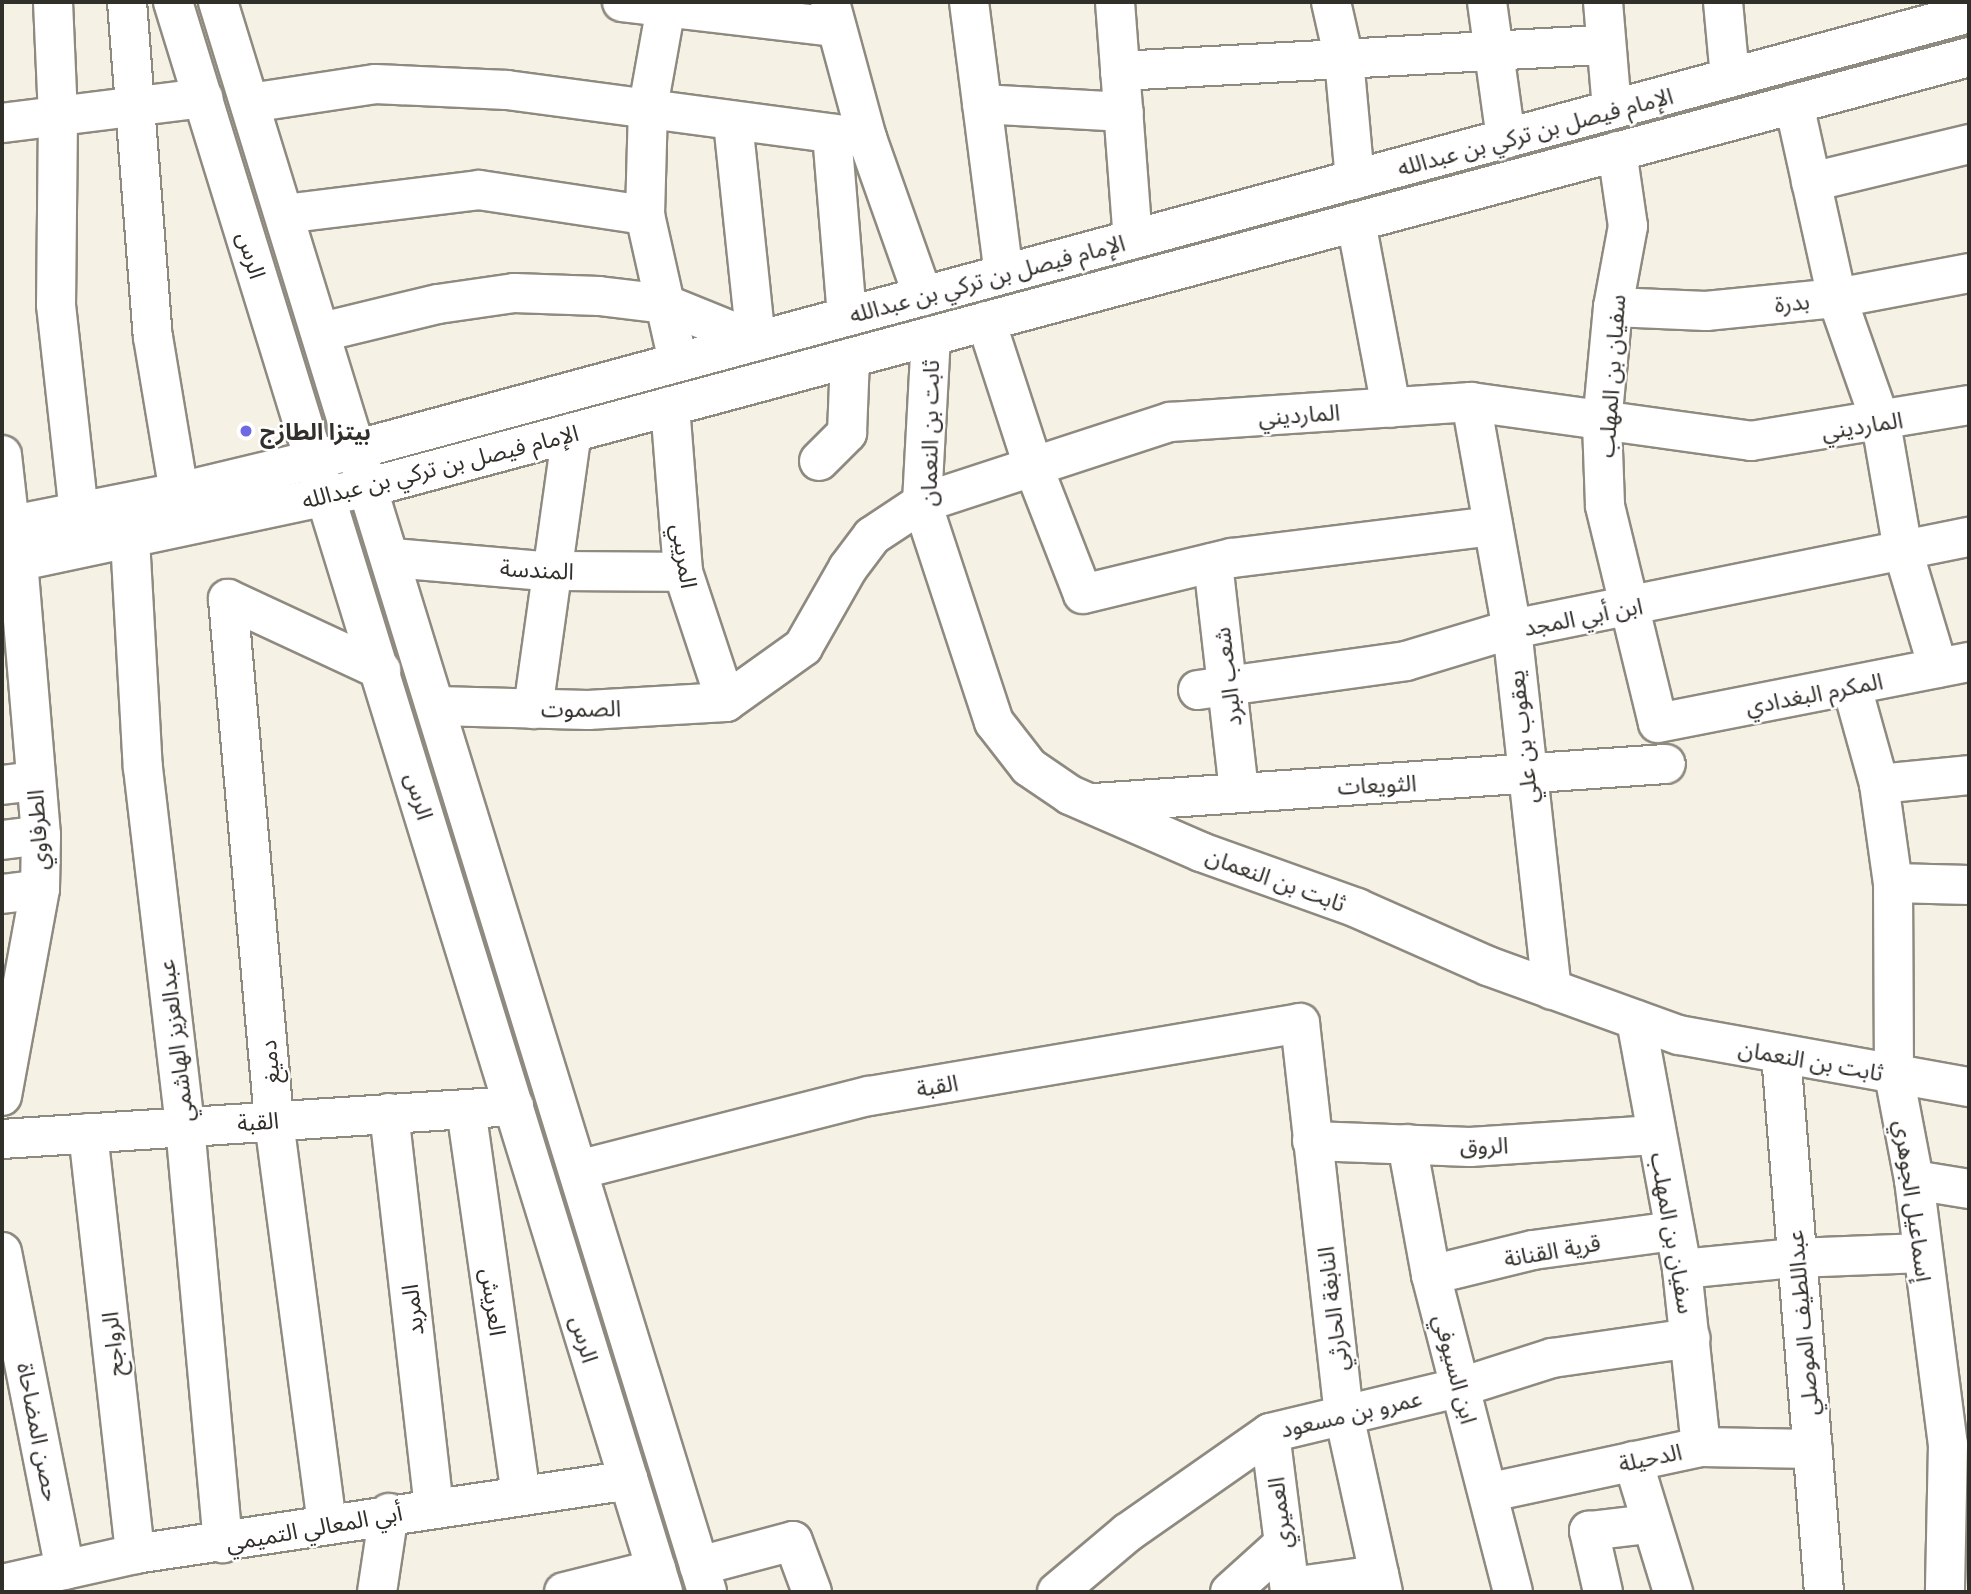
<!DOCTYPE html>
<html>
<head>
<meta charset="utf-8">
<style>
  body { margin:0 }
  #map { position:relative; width:1971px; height:1594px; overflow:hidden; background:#f6f1e5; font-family:Lato,"Noto Sans Arabic",sans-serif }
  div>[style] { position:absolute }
  .roads { filter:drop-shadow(2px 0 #8f8a80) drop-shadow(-2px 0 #8f8a80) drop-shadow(0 2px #8f8a80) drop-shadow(0 -2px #8f8a80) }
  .minor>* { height:38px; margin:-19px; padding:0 19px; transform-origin:19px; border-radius:19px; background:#fff }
  .major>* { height:38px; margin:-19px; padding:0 19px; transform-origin:19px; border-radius:19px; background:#fff }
  .dots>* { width:19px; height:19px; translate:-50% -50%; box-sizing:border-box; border:4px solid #fff; border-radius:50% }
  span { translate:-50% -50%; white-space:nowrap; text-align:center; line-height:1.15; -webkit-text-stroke:5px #fff; paint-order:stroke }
  .street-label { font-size:23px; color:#312f2a }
  .poi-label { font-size:23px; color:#312f2a; font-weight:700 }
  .left { translate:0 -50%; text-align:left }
  .frame { position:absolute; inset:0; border:4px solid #312f2a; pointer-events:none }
</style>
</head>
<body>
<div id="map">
  <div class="roads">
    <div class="minor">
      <i style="left:53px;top:2px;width:114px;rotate:87.5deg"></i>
      <i style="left:58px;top:116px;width:189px;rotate:90.6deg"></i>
      <i style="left:56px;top:305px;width:208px;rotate:83.7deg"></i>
      <i style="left:127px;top:2px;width:336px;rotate:85.6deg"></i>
      <i style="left:153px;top:337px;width:157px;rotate:80.5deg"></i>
      <i style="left:173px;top:2px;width:1664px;rotate:72.87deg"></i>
      <i style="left:218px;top:2px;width:1663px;rotate:72.9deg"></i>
      <i style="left:622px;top:2px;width:213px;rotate:6.7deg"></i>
      <i style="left:830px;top:2px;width:141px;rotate:74.8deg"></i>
      <i style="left:867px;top:138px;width:168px;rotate:70.5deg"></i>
      <i style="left:969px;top:2px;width:274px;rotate:82.7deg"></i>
      <i style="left:1115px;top:2px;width:238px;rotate:85.7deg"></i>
      <i style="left:1331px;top:2px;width:58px;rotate:77.2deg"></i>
      <i style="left:1344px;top:59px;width:121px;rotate:84.8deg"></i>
      <i style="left:1487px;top:2px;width:138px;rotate:82.1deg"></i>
      <i style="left:1603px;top:2px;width:108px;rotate:85.2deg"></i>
      <i style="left:1723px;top:2px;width:76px;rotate:84.7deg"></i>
      <i style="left:666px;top:7px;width:102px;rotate:100.2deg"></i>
      <i style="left:648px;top:107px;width:108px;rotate:91.6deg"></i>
      <i style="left:645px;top:215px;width:151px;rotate:77.3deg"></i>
      <i style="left:1120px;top:71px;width:486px;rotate:-3.1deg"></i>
      <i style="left:250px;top:103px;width:126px;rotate:-8.6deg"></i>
      <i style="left:375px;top:84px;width:132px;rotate:2.6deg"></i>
      <i style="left:507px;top:90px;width:363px;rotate:7.6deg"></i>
      <i style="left:982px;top:104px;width:142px;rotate:3.2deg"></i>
      <i style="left:1794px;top:104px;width:199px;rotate:77.5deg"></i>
      <i style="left:1837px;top:298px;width:133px;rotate:70.6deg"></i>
      <i style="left:1881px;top:423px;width:130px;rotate:80.2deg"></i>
      <i style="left:1903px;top:551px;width:122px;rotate:73.3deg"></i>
      <i style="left:2px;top:123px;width:203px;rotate:-7.1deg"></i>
      <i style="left:832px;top:134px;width:183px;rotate:85.3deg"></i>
      <i style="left:1617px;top:151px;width:76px;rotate:81.7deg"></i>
      <i style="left:1628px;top:226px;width:82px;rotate:100.5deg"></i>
      <i style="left:1613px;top:307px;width:117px;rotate:95.4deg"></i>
      <i style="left:1602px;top:423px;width:83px;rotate:87.9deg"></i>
      <i style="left:1605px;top:506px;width:223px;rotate:76.3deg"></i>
      <i style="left:1658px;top:723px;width:317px;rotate:-11.1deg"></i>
      <i style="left:1811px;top:182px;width:163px;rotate:-13.5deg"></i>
      <i style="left:284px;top:214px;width:196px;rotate:-7deg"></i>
      <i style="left:479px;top:190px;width:168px;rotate:8.6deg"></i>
      <i style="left:1356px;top:222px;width:189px;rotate:79.3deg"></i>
      <i style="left:1613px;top:307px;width:93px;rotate:2.5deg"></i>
      <i style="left:1706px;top:311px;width:132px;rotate:-5.7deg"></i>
      <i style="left:1837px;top:298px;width:134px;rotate:-10.7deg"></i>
      <i style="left:986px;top:321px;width:152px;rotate:72deg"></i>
      <i style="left:1033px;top:466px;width:137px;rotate:68.7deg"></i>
      <i style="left:1083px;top:594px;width:153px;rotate:-13.6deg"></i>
      <i style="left:1232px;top:558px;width:263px;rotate:-7deg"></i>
      <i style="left:322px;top:332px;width:119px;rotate:-13.6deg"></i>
      <i style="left:438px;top:304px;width:77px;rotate:-8.2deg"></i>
      <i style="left:514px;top:293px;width:85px;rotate:2deg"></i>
      <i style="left:599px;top:296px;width:66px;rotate:6.9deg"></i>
      <i style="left:665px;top:304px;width:98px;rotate:22.1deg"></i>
      <i style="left:756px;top:341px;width:221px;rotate:-96deg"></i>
      <i style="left:931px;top:336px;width:167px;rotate:93.1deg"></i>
      <i style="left:922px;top:503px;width:231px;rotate:71.8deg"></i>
      <i style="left:994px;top:722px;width:57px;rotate:52.1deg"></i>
      <i style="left:1029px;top:767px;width:50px;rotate:34.3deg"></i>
      <i style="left:1070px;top:795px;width:143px;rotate:23.5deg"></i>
      <i style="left:1201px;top:852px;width:166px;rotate:19.7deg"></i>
      <i style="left:1357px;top:908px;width:143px;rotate:23.9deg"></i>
      <i style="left:1488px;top:966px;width:203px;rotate:19.9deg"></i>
      <i style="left:1679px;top:1035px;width:295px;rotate:10.2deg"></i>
      <i style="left:1471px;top:402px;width:231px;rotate:79.8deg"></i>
      <i style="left:1512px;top:629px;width:363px;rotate:83.7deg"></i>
      <i style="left:670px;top:406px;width:167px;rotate:85.5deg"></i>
      <i style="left:683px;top:572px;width:137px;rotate:71.7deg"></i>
      <i style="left:2px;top:455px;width:71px;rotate:83.6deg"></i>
      <i style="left:819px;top:461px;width:40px;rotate:-45deg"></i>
      <i style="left:847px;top:433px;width:75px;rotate:-87.7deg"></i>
      <i style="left:130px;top:539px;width:229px;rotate:86.8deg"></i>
      <i style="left:143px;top:768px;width:360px;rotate:83.3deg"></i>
      <i style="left:185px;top:1126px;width:419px;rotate:84.8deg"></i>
      <i style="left:392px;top:558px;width:153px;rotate:4.9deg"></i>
      <i style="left:544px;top:571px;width:139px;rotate:0.4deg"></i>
      <i style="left:1213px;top:563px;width:230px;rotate:83.5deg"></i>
      <i style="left:1852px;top:687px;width:101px;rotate:74.4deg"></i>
      <i style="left:1879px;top:784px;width:100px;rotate:82deg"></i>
      <i style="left:1893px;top:883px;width:192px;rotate:89.7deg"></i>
      <i style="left:1894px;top:1075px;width:107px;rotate:79.2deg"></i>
      <i style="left:1914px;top:1180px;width:266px;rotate:82.7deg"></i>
      <i style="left:1948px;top:1444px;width:148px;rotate:91.2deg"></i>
      <i style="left:1198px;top:690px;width:210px;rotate:-7.9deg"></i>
      <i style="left:1406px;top:661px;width:111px;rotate:-16.8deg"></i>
      <i style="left:1512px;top:629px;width:466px;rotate:-11.4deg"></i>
      <i style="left:437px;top:706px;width:151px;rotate:1.5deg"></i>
      <i style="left:588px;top:710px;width:138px;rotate:-3.3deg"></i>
      <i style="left:726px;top:702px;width:95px;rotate:-35.5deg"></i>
      <i style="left:803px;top:647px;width:91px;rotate:-60.3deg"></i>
      <i style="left:848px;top:568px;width:40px;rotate:-53deg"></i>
      <i style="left:872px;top:536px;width:60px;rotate:-33.4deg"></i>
      <i style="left:922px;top:503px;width:261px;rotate:-18.1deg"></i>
      <i style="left:1170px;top:422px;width:302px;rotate:-3.8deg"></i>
      <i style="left:1471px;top:402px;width:283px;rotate:7.9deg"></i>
      <i style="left:1751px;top:441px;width:221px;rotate:-9.4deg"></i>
      <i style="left:533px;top:709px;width:279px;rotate:-82deg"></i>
      <i style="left:1879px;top:784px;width:90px;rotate:-5.7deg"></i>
      <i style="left:2px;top:785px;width:32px;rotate:-7deg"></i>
      <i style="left:1095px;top:803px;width:572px;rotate:-3.91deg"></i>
      <i style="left:2px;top:840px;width:39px;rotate:-7deg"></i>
      <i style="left:1893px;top:883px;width:76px;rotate:1.5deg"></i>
      <i style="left:2px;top:894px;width:38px;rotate:-7deg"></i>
      <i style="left:1636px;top:1020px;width:253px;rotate:79.5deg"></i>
      <i style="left:1682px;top:1269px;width:179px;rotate:83.9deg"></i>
      <i style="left:1781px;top:1054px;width:540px;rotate:85.43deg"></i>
      <i style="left:2px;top:1096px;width:210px;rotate:-79.6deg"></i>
      <i style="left:40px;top:889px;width:54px;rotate:-88.9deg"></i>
      <i style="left:41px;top:835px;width:274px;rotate:-94.8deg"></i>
      <i style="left:466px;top:1109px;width:390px;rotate:81.9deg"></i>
      <i style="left:389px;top:1113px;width:397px;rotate:83.5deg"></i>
      <i style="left:88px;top:1133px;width:424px;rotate:83.6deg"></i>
      <i style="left:2px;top:1139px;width:513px;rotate:-3.69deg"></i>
      <i style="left:1312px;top:1141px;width:158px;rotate:2.2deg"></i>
      <i style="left:1470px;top:1147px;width:185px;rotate:-3.7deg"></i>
      <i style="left:1407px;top:1144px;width:133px;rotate:79.6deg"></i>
      <i style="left:1431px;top:1275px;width:327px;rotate:75.5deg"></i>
      <i style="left:578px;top:1170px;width:300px;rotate:-14.3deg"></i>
      <i style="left:869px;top:1096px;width:437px;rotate:-9.6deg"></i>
      <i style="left:1300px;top:1023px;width:394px;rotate:83.6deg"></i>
      <i style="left:1344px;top:1415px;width:181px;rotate:77.6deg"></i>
      <i style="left:1914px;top:1180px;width:56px;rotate:9.3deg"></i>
      <i style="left:2px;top:1252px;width:324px;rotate:78.8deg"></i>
      <i style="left:1682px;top:1269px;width:114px;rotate:-5.6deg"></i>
      <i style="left:1795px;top:1258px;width:128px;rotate:-2.2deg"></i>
      <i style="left:1431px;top:1275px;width:105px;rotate:-13.8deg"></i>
      <i style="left:1533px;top:1250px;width:142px;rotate:-7.7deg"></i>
      <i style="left:1270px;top:1433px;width:160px;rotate:82.8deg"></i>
      <i style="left:1633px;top:1461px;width:137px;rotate:73deg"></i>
      <i style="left:1491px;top:1492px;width:215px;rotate:-12.1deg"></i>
      <i style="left:1701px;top:1447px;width:112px;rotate:1deg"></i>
      <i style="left:327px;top:1524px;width:407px;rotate:-97.5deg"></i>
      <i style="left:274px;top:1120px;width:523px;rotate:-95.05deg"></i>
      <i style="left:228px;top:599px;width:169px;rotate:24.9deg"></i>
      <i style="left:699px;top:1566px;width:97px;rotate:-14.9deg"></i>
      <i style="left:793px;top:1541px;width:54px;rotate:69.6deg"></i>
      <i style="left:2px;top:1584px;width:136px;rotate:-12.7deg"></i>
      <i style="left:135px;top:1554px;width:499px;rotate:-8.5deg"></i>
      <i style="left:1291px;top:1587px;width:89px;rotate:-7.8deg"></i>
      <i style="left:377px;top:1592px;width:80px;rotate:-81.4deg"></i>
      <i style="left:564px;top:1592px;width:95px;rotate:-14deg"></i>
      <i style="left:1057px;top:1592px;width:92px;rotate:-40.1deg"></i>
      <i style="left:1127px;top:1533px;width:174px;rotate:-35deg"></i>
      <i style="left:1270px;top:1433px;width:196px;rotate:-13.5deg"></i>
      <i style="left:1461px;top:1387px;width:96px;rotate:-17.7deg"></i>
      <i style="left:1552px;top:1358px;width:140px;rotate:-8.2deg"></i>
      <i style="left:1230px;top:1592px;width:69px;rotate:-42deg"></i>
      <i style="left:1603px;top:1592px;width:63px;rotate:-102.9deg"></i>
      <i style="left:1589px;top:1531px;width:60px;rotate:-6.7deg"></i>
    </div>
    <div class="major">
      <i style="left:2px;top:527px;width:180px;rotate:-11.2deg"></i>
      <i style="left:179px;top:492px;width:184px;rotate:-13.5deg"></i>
      <i style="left:358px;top:449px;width:1669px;rotate:-15.14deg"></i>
      <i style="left:2px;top:565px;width:376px;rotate:-12deg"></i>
      <i style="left:370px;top:487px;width:1656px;rotate:-15.05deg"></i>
    </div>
  </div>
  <div class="dots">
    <i style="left:246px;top:431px;background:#6d69e3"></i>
  </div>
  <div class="street-label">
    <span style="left:1535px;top:131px;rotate:-15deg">الإمام فيصل بن تركي بن عبدالله</span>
    <span style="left:252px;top:255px;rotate:73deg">الرس</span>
    <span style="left:987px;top:278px;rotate:-15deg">الإمام فيصل بن تركي بن عبدالله</span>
    <span style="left:1792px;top:302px;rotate:-6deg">بدرة</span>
    <span style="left:1611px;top:376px;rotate:-86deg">سفيان بن المهلب</span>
    <span style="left:1299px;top:414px;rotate:-4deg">المارديني</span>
    <span style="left:1862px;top:425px;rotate:-9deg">المارديني</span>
    <span style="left:929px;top:433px;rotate:-89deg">ثابت بن النعمان</span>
    <span style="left:440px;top:466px;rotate:-14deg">الإمام فيصل بن تركي بن عبدالله</span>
    <span style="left:685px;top:556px;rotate:81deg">المريبي</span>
    <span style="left:537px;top:569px;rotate:3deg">المندسة</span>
    <span style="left:1583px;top:616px;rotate:-11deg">ابن أبي المجد</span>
    <span style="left:1227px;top:677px;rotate:-97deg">شعب البرد</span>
    <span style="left:1814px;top:693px;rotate:-11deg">المكرم البغدادي</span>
    <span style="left:581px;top:708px;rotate:-1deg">الصموت</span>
    <span style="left:1522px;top:737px;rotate:-96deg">يعقوب بن علي</span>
    <span style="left:1377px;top:784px;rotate:-3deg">الثويعات</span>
    <span style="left:420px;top:796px;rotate:73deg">الرس</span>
    <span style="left:37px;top:830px;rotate:-94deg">الطرفاوي</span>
    <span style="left:1276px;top:879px;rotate:20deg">ثابت بن النعمان</span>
    <span style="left:175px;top:1041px;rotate:-97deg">عبدالعزيز الهاشمي</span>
    <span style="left:1811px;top:1060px;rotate:10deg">ثابت بن النعمان</span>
    <span style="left:269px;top:1062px;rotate:-95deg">دميغ</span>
    <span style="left:937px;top:1085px;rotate:-10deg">القبة</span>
    <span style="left:258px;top:1121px;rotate:-4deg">القبة</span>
    <span style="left:1484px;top:1145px;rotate:-2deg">الروق</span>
    <span style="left:1914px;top:1201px;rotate:82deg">إسماعيل الجوهري</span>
    <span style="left:1673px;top:1233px;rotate:80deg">سفيان بن المهلب</span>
    <span style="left:1552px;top:1250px;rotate:-10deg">قرية القنانة</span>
    <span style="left:494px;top:1302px;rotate:82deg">العريش</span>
    <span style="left:1332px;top:1309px;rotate:-97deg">النابغة الحارثي</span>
    <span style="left:412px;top:1310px;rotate:-97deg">المربد</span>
    <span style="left:1802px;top:1323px;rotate:-95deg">عبداللطيف الموصلي</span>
    <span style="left:585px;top:1339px;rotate:73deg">الرس</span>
    <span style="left:112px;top:1344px;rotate:-96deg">الرواجح</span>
    <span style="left:1456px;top:1369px;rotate:75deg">ابن السيوفي</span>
    <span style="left:1351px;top:1413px;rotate:-13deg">عمرو بن مسعود</span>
    <span style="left:39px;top:1432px;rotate:79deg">حصن المضاحاة</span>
    <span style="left:1650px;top:1457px;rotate:-12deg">الدحيلة</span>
    <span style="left:1279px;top:1513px;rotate:-97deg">العميري</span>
    <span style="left:314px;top:1527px;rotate:-10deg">أبي المعالي التميمي</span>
  </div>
  <div class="poi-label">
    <span class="left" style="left:260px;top:431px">بيتزا الطازج</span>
  </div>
  <div class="frame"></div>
</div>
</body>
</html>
